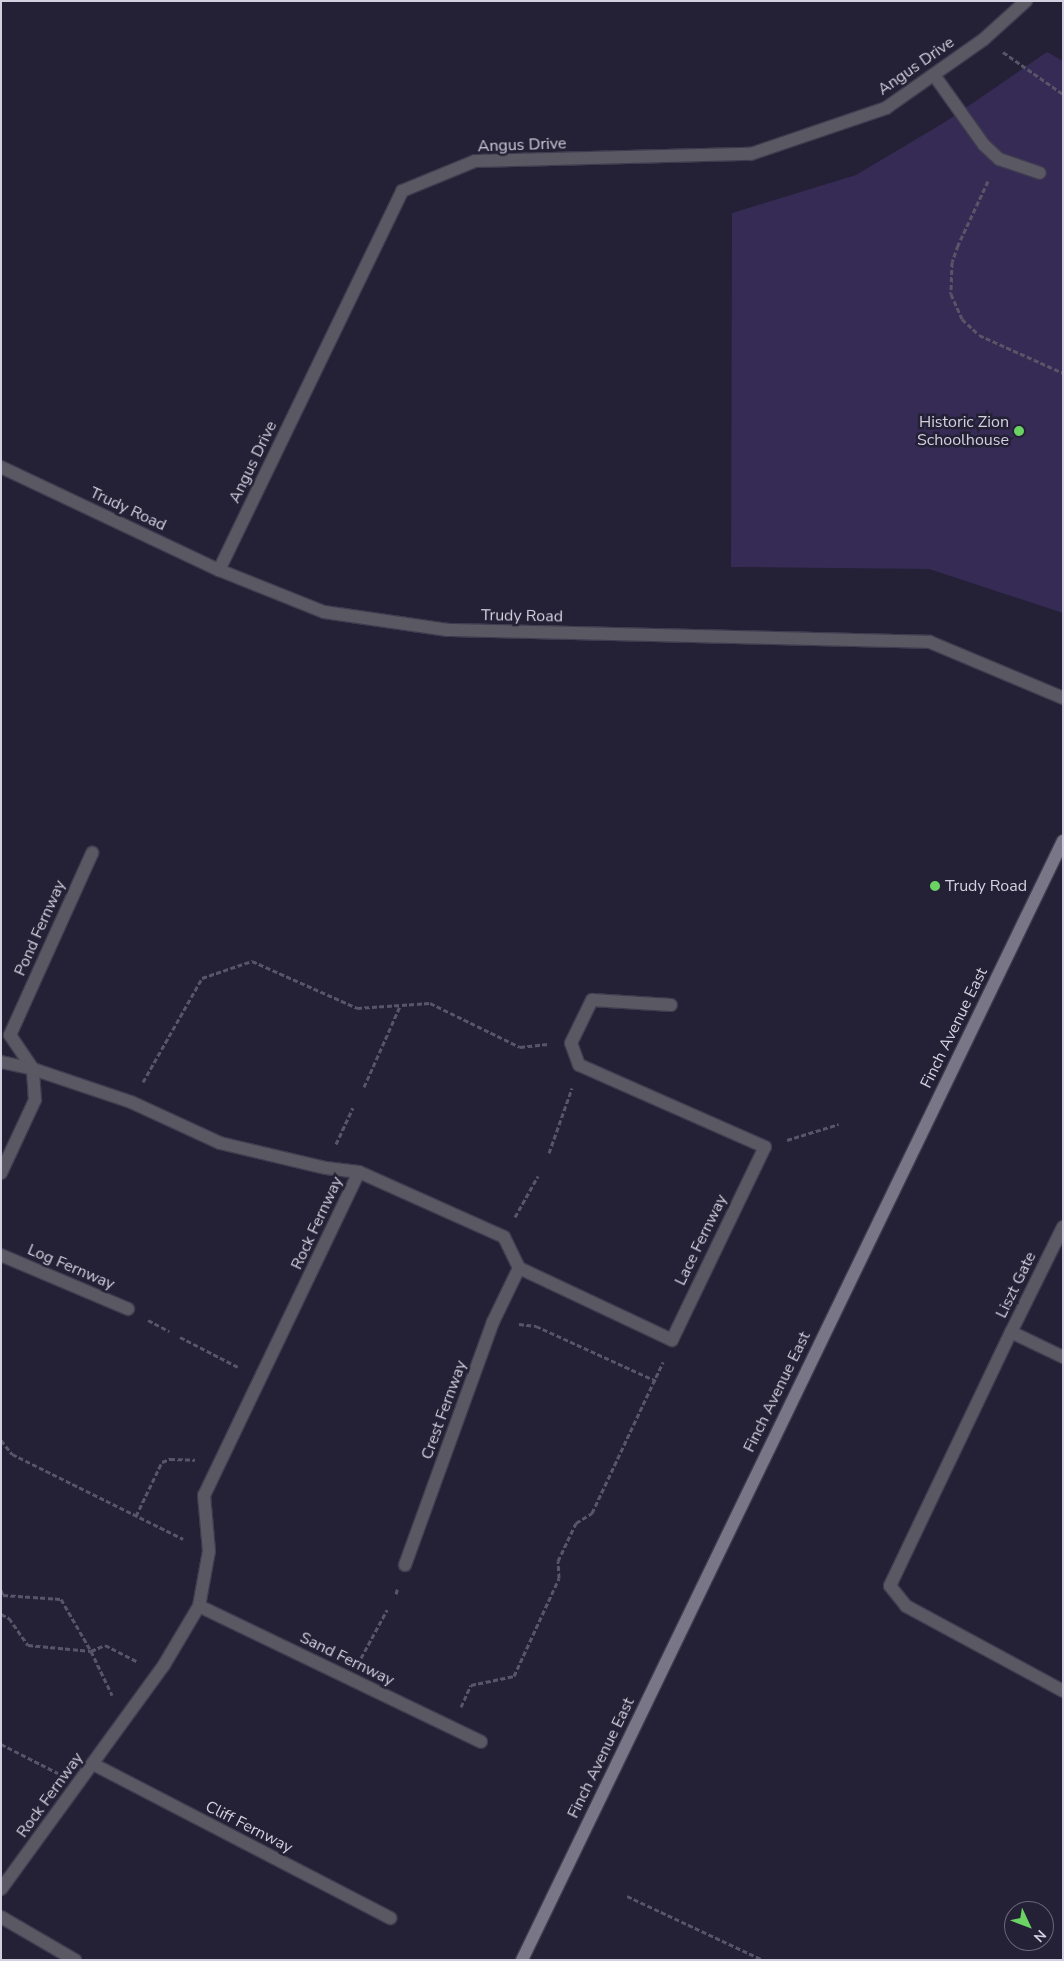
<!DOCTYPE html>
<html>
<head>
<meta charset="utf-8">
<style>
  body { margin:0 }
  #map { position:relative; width:1064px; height:1961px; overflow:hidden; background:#242035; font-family:"Nunito Sans",sans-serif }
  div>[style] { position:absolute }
  .green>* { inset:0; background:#352b55 }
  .path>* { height:3px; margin-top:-1.5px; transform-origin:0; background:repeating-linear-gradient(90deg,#595568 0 5px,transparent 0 7.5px) }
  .roads { filter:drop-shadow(1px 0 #403c50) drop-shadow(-1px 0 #403c50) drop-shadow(0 1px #403c50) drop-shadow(0 -1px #403c50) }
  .service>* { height:12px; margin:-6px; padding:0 6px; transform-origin:6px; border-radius:6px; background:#5a5863 }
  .minor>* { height:12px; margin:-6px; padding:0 6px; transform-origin:6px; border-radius:6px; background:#5a5863 }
  .secondary>* { height:12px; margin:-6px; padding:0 6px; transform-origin:6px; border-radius:6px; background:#787687 }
  .dots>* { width:14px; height:14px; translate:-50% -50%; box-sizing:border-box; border:2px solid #242035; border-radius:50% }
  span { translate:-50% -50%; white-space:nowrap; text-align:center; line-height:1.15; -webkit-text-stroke:5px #242035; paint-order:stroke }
  .street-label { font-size:16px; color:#d3d1df }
  .poi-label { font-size:16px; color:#d3d1df }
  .right { translate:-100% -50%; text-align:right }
  .left { translate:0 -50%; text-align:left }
  .frame { position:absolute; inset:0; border:2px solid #d3d1df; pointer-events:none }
  .north { position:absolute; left:1004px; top:1901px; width:50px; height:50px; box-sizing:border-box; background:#242035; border:1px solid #6a6779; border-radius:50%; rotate:133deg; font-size:14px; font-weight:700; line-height:20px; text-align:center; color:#d3d1df }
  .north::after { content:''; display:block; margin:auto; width:18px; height:22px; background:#6ad363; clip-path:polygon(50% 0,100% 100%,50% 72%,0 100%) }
</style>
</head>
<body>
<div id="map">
  <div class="green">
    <i style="clip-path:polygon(1047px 52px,1063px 61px,1063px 613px,929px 569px,731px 567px,732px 213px,856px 175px,945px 122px)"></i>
  </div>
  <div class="path">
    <i style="left:1003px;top:52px;width:73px;rotate:35deg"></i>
    <i style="left:988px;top:181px;width:71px;rotate:115.1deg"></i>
    <i style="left:958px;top:245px;width:18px;rotate:109deg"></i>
    <i style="left:952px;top:262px;width:32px;rotate:92deg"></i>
    <i style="left:951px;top:294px;width:27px;rotate:66deg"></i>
    <i style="left:962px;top:319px;width:23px;rotate:43deg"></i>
    <i style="left:979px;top:335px;width:92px;rotate:24.3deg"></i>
    <i style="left:143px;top:1082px;width:120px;rotate:-60.4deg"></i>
    <i style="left:202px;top:978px;width:53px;rotate:-18.8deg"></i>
    <i style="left:252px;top:961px;width:115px;rotate:24.1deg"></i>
    <i style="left:357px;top:1008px;width:73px;rotate:-3.9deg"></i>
    <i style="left:430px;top:1003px;width:100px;rotate:26.1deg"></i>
    <i style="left:520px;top:1047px;width:28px;rotate:-6deg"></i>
    <i style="left:364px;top:1087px;width:89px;rotate:-66deg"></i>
    <i style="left:787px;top:1140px;width:54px;rotate:-17.1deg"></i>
    <i style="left:336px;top:1144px;width:40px;rotate:-65deg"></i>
    <i style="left:549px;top:1153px;width:69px;rotate:-70.5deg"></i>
    <i style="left:515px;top:1217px;width:47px;rotate:-60.7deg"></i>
    <i style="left:148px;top:1320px;width:24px;rotate:28deg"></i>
    <i style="left:519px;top:1324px;width:17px;rotate:7deg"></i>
    <i style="left:536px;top:1326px;width:132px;rotate:24.6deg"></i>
    <i style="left:180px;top:1337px;width:65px;rotate:27.3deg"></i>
    <i style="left:1px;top:1440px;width:18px;rotate:52deg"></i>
    <i style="left:12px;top:1454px;width:191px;rotate:26.4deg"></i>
    <i style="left:136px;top:1516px;width:60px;rotate:-64.3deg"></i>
    <i style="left:162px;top:1462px;width:9px;rotate:-21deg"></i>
    <i style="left:170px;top:1459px;width:25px;rotate:2deg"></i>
    <i style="left:1px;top:1590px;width:5px;rotate:68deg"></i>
    <i style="left:3px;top:1595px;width:58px;rotate:3.9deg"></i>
    <i style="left:61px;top:1599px;width:60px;rotate:60deg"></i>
    <i style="left:91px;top:1651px;width:49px;rotate:64.5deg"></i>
    <i style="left:396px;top:1594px;width:7px;rotate:-74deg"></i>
    <i style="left:1px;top:1614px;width:9px;rotate:27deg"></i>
    <i style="left:9px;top:1618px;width:33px;rotate:55deg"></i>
    <i style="left:28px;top:1645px;width:63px;rotate:5.4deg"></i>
    <i style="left:91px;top:1651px;width:15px;rotate:-23deg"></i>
    <i style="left:105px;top:1645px;width:37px;rotate:27deg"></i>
    <i style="left:361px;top:1658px;width:55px;rotate:-61.6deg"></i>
    <i style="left:461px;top:1707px;width:24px;rotate:-66deg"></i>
    <i style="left:471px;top:1685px;width:44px;rotate:-11.8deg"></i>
    <i style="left:514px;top:1676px;width:108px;rotate:-65.3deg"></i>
    <i style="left:559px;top:1578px;width:17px;rotate:-93deg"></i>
    <i style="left:558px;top:1561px;width:42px;rotate:-64.7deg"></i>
    <i style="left:576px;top:1523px;width:19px;rotate:-32deg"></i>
    <i style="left:592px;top:1513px;width:167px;rotate:-64.8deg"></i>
    <i style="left:1px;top:1744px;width:64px;rotate:27deg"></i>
    <i style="left:627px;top:1896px;width:150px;rotate:25.2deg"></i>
  </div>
  <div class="roads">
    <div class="service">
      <i style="left:934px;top:75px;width:86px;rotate:54.5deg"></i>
      <i style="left:984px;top:145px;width:21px;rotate:43deg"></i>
      <i style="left:999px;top:159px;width:43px;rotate:18.9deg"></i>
      <i style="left:1px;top:1062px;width:33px;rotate:12deg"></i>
      <i style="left:33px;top:1069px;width:103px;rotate:18.6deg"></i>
      <i style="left:131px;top:1102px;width:98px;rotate:24.7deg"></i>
      <i style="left:220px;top:1143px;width:109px;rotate:13.3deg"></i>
      <i style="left:326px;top:1168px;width:33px;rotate:7deg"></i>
      <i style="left:359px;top:1172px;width:358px;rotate:115.6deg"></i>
      <i style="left:204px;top:1495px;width:56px;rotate:84.9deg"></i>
      <i style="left:209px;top:1551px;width:56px;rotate:100.3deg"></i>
      <i style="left:199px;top:1606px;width:69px;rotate:120.7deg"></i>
      <i style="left:164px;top:1665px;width:277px;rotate:126deg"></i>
      <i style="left:1px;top:1173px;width:81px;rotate:-65deg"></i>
      <i style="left:35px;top:1100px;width:31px;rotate:-94deg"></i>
      <i style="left:33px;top:1069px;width:41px;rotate:-124.1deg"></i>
      <i style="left:10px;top:1035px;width:200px;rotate:-65.7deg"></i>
      <i style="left:1063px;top:1227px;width:117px;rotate:116.3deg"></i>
      <i style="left:1011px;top:1332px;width:58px;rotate:25.7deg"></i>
      <i style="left:1px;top:1255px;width:138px;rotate:23deg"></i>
      <i style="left:1011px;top:1332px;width:281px;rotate:115.5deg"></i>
      <i style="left:890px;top:1586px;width:26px;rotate:51deg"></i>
      <i style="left:906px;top:1606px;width:179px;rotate:28.4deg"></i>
      <i style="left:405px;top:1565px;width:258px;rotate:-70.1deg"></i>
      <i style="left:493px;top:1322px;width:60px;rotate:-64.3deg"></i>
      <i style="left:199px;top:1606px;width:313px;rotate:25.7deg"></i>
      <i style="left:93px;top:1764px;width:335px;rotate:27.4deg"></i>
      <i style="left:1px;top:1917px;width:86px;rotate:30.2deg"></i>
    </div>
    <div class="minor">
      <i style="left:1px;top:467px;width:241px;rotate:25.3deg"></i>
      <i style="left:219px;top:570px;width:113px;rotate:21.8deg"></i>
      <i style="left:324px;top:612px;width:125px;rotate:8.3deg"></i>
      <i style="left:448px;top:630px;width:482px;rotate:1.4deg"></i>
      <i style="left:930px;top:642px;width:144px;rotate:22.8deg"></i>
      <i style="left:219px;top:570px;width:421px;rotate:-64.2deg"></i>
      <i style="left:402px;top:191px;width:79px;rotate:-22.3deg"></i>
      <i style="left:475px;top:161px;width:276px;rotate:-1.5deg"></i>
      <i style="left:751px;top:154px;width:143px;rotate:-18.8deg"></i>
      <i style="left:886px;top:108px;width:120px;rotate:-35.1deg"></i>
      <i style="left:984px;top:39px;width:57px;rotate:-42.1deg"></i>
      <i style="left:359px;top:1172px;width:159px;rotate:24.1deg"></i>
      <i style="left:504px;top:1237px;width:34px;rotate:64deg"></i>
      <i style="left:519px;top:1268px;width:169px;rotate:25.2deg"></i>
      <i style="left:672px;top:1340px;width:214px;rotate:-64.3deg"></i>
      <i style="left:765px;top:1147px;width:203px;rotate:-156.2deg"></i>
      <i style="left:579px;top:1065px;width:23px;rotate:-110deg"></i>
      <i style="left:571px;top:1043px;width:48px;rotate:-64deg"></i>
      <i style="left:592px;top:1000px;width:79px;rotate:3.6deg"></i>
    </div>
    <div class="secondary">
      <i style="left:522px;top:1960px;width:1243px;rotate:-64.2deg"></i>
    </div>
  </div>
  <div class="dots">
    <i style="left:1019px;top:431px;background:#6ad363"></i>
    <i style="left:935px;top:886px;background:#6ad363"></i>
  </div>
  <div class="street-label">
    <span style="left:916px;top:66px;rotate:-35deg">Angus Drive</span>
    <span style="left:522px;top:145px;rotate:-2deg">Angus Drive</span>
    <span style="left:253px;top:462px;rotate:-64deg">Angus Drive</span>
    <span style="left:128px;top:509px;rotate:25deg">Trudy Road</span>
    <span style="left:522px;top:616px;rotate:1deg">Trudy Road</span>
    <span style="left:40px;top:928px;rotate:-66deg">Pond Fernway</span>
    <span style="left:954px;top:1028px;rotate:-64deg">Finch Avenue East</span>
    <span style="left:317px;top:1223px;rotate:-65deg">Rock Fernway</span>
    <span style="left:701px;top:1240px;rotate:-64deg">Lace Fernway</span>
    <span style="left:71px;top:1267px;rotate:23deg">Log Fernway</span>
    <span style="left:1016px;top:1285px;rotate:-64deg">Liszt Gate</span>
    <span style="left:777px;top:1392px;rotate:-64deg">Finch Avenue East</span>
    <span style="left:444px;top:1410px;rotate:-70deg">Crest Fernway</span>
    <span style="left:347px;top:1659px;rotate:26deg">Sand Fernway</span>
    <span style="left:601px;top:1758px;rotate:-64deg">Finch Avenue East</span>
    <span style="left:50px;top:1795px;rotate:-54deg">Rock Fernway</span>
    <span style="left:249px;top:1827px;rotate:27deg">Cliff Fernway</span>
  </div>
  <div class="poi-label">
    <span class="right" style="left:1009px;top:431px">Historic Zion<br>Schoolhouse</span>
    <span class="left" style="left:945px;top:886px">Trudy Road</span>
  </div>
  <div class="frame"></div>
  <div class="north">N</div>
</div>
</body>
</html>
